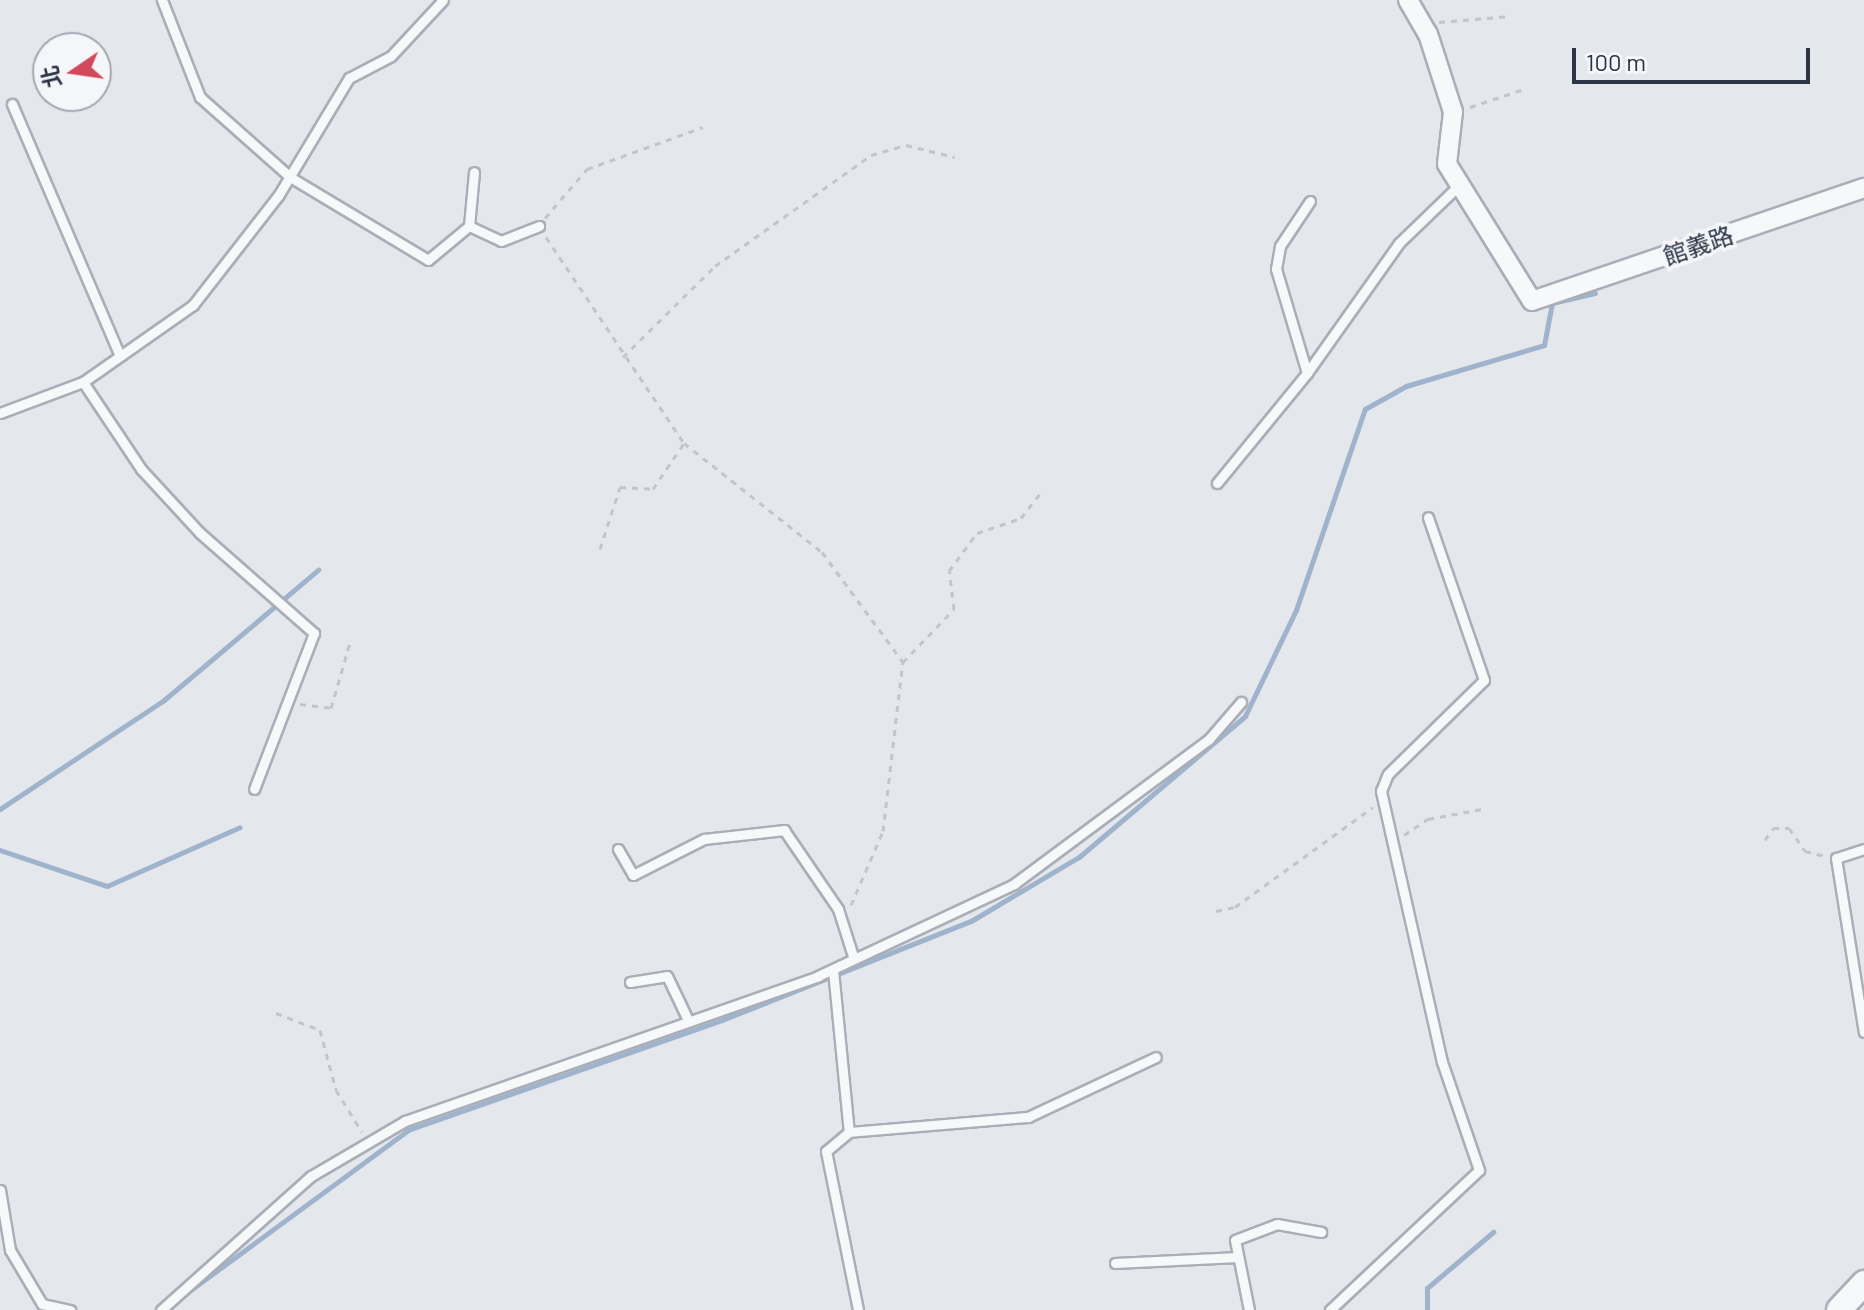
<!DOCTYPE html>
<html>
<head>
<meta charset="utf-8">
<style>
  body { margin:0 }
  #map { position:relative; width:1864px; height:1310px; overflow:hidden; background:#e4e7ec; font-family:Barlow,"Noto Sans TC",sans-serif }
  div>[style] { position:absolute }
  .stream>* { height:5px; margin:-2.5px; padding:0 2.5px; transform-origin:2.5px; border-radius:2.5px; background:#9fb4cc }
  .path>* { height:3px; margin-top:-1.5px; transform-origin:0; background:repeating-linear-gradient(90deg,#c2c5cb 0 6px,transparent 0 12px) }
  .roads { filter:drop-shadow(2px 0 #a9aeb7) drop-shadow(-2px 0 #a9aeb7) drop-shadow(0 2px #a9aeb7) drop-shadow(0 -2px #a9aeb7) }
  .service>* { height:9px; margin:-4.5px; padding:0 4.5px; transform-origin:4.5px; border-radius:4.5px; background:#f7f8fa }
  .minor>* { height:18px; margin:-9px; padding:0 9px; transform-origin:9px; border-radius:9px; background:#f7f8fa }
  .tertiary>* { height:24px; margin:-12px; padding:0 12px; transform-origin:12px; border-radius:12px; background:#f7f8fa }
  span { translate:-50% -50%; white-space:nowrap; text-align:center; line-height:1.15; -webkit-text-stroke:7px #f4f6f9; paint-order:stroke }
  .street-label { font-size:24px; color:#2b3445 }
  .north { position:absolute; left:32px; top:32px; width:80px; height:80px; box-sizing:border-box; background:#f4f6f9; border:2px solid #a4a8b1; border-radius:50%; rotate:257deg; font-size:22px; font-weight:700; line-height:32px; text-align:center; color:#2b3445 }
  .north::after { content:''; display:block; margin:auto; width:28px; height:36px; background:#d1495b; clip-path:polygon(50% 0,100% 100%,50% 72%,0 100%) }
  .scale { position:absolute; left:1572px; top:48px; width:238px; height:36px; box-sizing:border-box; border:4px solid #2b3445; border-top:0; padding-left:10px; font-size:24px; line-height:28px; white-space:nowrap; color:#2b3445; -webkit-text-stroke:6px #f4f6f9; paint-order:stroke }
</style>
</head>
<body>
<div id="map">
  <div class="stream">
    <i style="left:0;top:809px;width:197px;rotate:-33.6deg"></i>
    <i style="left:164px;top:700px;width:202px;rotate:-40.2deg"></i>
    <i style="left:0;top:850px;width:113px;rotate:18.6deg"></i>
    <i style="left:107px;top:886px;width:145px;rotate:-23.9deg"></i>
    <i style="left:181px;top:1297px;width:282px;rotate:-36.3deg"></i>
    <i style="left:408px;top:1130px;width:333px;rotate:-19.3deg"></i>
    <i style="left:722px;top:1020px;width:268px;rotate:-21.7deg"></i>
    <i style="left:971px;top:921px;width:126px;rotate:-30.7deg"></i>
    <i style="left:1079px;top:857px;width:218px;rotate:-40.3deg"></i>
    <i style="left:1245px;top:716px;width:118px;rotate:-64.3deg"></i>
    <i style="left:1296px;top:610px;width:213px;rotate:-71.1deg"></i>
    <i style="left:1365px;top:409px;width:47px;rotate:-29.3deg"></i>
    <i style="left:1406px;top:386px;width:144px;rotate:-16.5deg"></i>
    <i style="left:1544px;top:345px;width:43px;rotate:-79.2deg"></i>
    <i style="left:1552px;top:303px;width:44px;rotate:-13.1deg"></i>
    <i style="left:1427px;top:1310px;width:22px;rotate:-90deg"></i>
    <i style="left:1427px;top:1288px;width:87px;rotate:-40.3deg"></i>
  </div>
  <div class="path">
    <i style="left:1439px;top:22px;width:72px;rotate:-4.8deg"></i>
    <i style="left:1470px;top:107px;width:60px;rotate:-18.4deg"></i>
    <i style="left:545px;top:218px;width:65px;rotate:-49.4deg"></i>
    <i style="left:587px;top:169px;width:123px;rotate:-19.9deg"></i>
    <i style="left:546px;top:237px;width:248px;rotate:56.2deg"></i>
    <i style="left:684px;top:443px;width:176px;rotate:38.3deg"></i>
    <i style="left:822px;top:552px;width:137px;rotate:53.6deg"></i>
    <i style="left:623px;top:357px;width:129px;rotate:-44.7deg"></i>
    <i style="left:715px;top:266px;width:191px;rotate:-35.4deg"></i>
    <i style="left:871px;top:155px;width:36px;rotate:-16deg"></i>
    <i style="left:906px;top:145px;width:50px;rotate:13.8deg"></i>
    <i style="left:600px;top:549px;width:65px;rotate:-72.1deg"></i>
    <i style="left:620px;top:487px;width:33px;rotate:3deg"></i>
    <i style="left:653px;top:489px;width:55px;rotate:-56deg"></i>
    <i style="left:300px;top:704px;width:31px;rotate:7deg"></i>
    <i style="left:331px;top:708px;width:72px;rotate:-73.8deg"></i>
    <i style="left:1404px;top:835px;width:29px;rotate:-34deg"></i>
    <i style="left:1428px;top:819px;width:55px;rotate:-10.5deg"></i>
    <i style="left:1765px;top:840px;width:14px;rotate:-56deg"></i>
    <i style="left:1773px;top:828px;width:16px"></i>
    <i style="left:1789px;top:828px;width:28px;rotate:55deg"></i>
    <i style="left:1805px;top:851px;width:21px;rotate:14deg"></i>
    <i style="left:851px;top:905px;width:81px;rotate:-66.6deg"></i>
    <i style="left:883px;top:831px;width:170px;rotate:-83.3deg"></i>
    <i style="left:903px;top:662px;width:74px;rotate:-46.1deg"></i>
    <i style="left:954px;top:609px;width:38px;rotate:-97deg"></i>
    <i style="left:949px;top:571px;width:47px;rotate:-53.6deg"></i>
    <i style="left:977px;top:533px;width:46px;rotate:-18.8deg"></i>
    <i style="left:1021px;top:518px;width:36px;rotate:-52deg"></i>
    <i style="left:1216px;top:911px;width:19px;rotate:-12deg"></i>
    <i style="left:1235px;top:907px;width:170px;rotate:-35.9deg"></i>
    <i style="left:276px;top:1013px;width:47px;rotate:21.1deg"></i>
    <i style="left:320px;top:1030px;width:62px;rotate:75.1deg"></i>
    <i style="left:336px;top:1090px;width:49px;rotate:58.2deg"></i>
  </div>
  <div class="roads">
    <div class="service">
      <i style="left:162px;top:0;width:104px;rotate:68.6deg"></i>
      <i style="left:200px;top:97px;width:120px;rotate:41.6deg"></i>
      <i style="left:290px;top:177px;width:161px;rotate:31deg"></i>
      <i style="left:428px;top:260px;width:53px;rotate:-39.7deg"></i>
      <i style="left:469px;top:226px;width:35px;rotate:25deg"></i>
      <i style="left:501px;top:241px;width:41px;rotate:-21.5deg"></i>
      <i style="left:12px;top:104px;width:274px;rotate:66.8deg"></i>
      <i style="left:469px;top:226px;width:54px;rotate:-84.7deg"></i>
      <i style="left:1307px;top:373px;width:109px;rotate:-106.6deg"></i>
      <i style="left:1276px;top:269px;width:23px;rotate:-80deg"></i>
      <i style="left:1280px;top:246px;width:54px;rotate:-56.3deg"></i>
      <i style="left:83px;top:382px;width:105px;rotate:56.3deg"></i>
      <i style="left:141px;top:469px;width:87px;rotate:47.3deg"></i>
      <i style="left:200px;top:533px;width:152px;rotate:41.3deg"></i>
      <i style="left:314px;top:633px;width:167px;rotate:111deg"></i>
      <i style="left:0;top:413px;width:89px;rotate:-20.5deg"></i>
      <i style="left:83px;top:382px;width:134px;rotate:-35deg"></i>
      <i style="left:193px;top:305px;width:138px;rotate:-52.1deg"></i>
      <i style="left:278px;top:196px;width:138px;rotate:-59deg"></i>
      <i style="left:349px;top:78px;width:47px;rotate:-27.6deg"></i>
      <i style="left:391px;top:56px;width:76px;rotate:-47.1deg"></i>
      <i style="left:1217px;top:483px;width:142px;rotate:-50.7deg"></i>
      <i style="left:1307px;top:373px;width:159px;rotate:-54.7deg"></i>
      <i style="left:1399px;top:243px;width:82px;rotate:-44deg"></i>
      <i style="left:618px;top:849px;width:30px;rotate:60deg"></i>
      <i style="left:633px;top:875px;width:80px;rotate:-26.9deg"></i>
      <i style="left:704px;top:839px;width:81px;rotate:-6.4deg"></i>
      <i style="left:784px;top:830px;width:96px;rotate:55.6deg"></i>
      <i style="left:838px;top:909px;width:52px;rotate:72.3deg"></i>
      <i style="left:1864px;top:849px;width:29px;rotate:162deg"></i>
      <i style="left:1836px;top:858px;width:176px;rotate:80.9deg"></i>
      <i style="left:833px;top:970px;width:163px;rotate:84.4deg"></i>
      <i style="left:849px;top:1132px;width:30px;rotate:140deg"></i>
      <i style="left:826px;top:1151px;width:162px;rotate:78.6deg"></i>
      <i style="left:630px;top:982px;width:37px;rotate:-9deg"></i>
      <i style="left:667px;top:976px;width:49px;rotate:64.5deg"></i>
      <i style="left:849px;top:1132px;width:180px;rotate:-4.8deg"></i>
      <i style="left:1028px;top:1117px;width:141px;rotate:-25.1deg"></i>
      <i style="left:0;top:1190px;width:61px;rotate:80.5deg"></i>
      <i style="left:10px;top:1250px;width:63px;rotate:59.3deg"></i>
      <i style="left:42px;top:1304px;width:29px;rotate:12deg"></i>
      <i style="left:1115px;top:1263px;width:123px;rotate:-2.8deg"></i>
      <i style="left:161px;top:1310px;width:201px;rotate:-41.8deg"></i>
      <i style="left:311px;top:1176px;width:109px;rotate:-30.3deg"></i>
      <i style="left:405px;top:1121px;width:438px;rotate:-19.3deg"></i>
      <i style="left:818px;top:976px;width:217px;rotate:-25.1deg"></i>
      <i style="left:1014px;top:884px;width:243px;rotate:-36.6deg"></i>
      <i style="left:1209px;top:739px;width:49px;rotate:-49.1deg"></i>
      <i style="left:1249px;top:1310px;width:71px;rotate:-101.3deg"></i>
      <i style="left:1235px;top:1240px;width:45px;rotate:-20.9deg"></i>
      <i style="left:1277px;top:1224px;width:45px;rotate:10.3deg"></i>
      <i style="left:1330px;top:1310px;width:204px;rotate:-43.2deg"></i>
      <i style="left:1479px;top:1170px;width:114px;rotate:-108.9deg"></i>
      <i style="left:1442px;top:1062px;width:278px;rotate:-102.7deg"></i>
      <i style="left:1381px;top:791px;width:18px;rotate:-68deg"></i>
      <i style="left:1388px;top:774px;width:134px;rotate:-44.4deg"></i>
      <i style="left:1484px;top:680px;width:172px;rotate:-109deg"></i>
    </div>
    <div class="minor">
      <i style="left:1408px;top:0;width:39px;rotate:60deg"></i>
      <i style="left:1428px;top:34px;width:82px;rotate:72.2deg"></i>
      <i style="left:1453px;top:112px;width:52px;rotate:96.6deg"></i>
      <i style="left:1447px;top:164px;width:161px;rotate:58.2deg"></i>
      <i style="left:1532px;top:301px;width:351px;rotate:-18.8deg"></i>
    </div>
    <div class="tertiary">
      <i style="left:1839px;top:1310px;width:37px;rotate:-47deg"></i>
    </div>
  </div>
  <div class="street-label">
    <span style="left:1698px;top:245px;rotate:-19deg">館義路</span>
  </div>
  <div class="north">北</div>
  <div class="scale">100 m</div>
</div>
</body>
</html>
